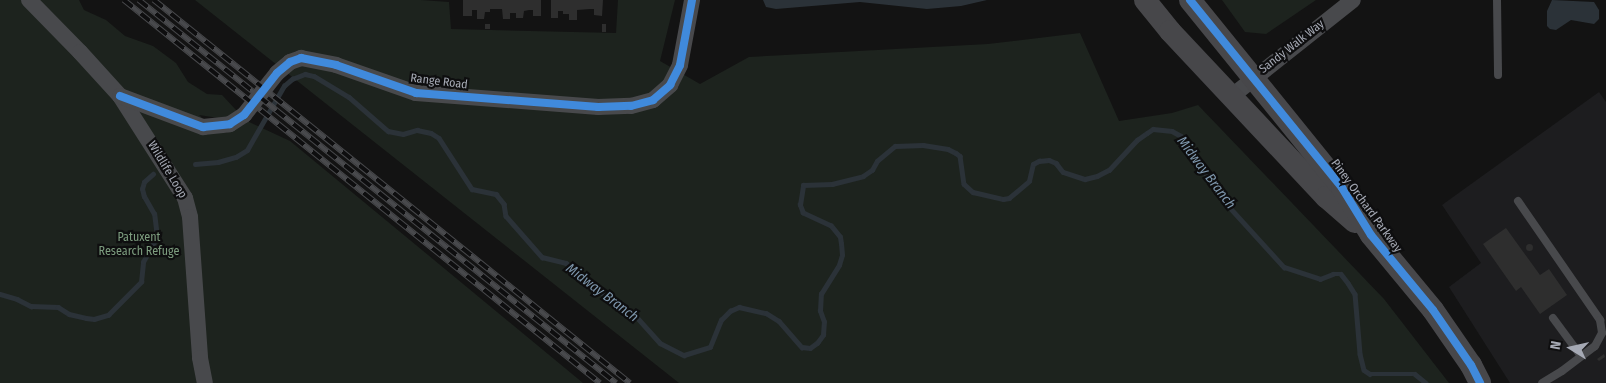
<!DOCTYPE html>
<html>
<head>
<meta charset="utf-8">
<style>
  body { margin:0 }
  #map { position:relative; width:1606px; height:383px; overflow:hidden; background:#131313; font-family:"Fira Sans Condensed",sans-serif }
  div>[style] { position:absolute }
  .built>* { inset:0; background:#1d1d1f }
  .green>* { inset:0; background:#1d231e }
  .water>* { inset:0; background:#2b3238 }
  .stream>* { height:4.5px; margin:-2.25px; padding:0 2.25px; transform-origin:2.25px; border-radius:2.25px; background:#2b3238 }
  .building>* { inset:0; background:#2e2e2e; transform-origin:0 0 }
  .round { border-radius:50% }
  .lane>* { height:8px; margin:-4px; padding:0 4px; transform-origin:4px; border-radius:4px; background:#48494c }
  .street>* { height:16px; margin:-8px; padding:0 8px; transform-origin:8px; border-radius:8px; background:#48494c }
  .secondary>* { height:22px; margin:-11px; padding:0 11px; transform-origin:11px; border-radius:11px; background:#47474a }
  .rail>* { height:5.5px; margin-top:-2.75px; transform-origin:0; background:repeating-linear-gradient(90deg,#0e0e0f 0 11px,#48494c 0 22px); box-sizing:border-box; border-block:1px solid #48494c }
  .cycleway>* { height:8px; margin:-4px; padding:0 4px; transform-origin:4px; border-radius:4px; background:#408adc }
  span { translate:-50% -50%; white-space:nowrap; text-align:center; line-height:1.15; -webkit-text-stroke:4.5px #0e0e0f; paint-order:stroke }
  .street-label { font-size:12px; color:#a5a9b4 }
  .park-label { font-size:12px; color:#7d9d7f }
  .water-label { font-size:14px; color:#7e97ad; font-style:italic }
  .north { position:absolute; left:1546px; top:323px; width:50px; height:50px; -webkit-text-stroke:4px #0e0e0f; paint-order:stroke; rotate:280deg; font-size:14px; font-weight:700; line-height:20px; text-align:center; color:#a5a9b4 }
  .north::after { content:''; display:block; margin:auto; width:18px; height:22px; background:#a5a9b4; clip-path:polygon(50% 0,100% 100%,50% 72%,0 100%) }
</style>
</head>
<body>
<div id="map">
  <div class="built">
    <i style="clip-path:polygon(1599px 92px,1606px 102px,1606px 383px,1510px 383px,1449px 287px,1481px 263px,1442px 205px)"></i>
  </div>
  <div class="green">
    <i style="clip-path:polygon(0 0,79px 0,84px 10px,106px 20px,125px 36px,153px 46px,176px 63px,188px 82px,207px 94px,222px 95px,237px 111px,225px 119px,199px 115px,211px 126px,220px 133px,226px 133px,247px 121px,290px 141px,583px 383px,0 383px)"></i>
    <i style="clip-path:polygon(195px 0,421px 0,449px 2px,451px 29px,616px 33px,618px 0,675px 0,660px 61px,700px 84px,749px 57px,988px 44px,1080px 33px,1119px 121px,1172px 113px,1198px 105px,1384px 299px,1449px 383px,679px 383px)"></i>
    <i style="clip-path:polygon(1222px 0,1316px 0,1266px 34px,1245px 32px)"></i>
  </div>
  <div class="water">
    <i style="clip-path:polygon(763px 0,987px 0,961px 6px,927px 9px,860px 2px,776px 9px,766px 7px)"></i>
    <i style="clip-path:polygon(1552px 0,1594px 2px,1599px 10px,1599px 19px,1594px 24px,1571px 20px,1556px 30px,1550px 29px,1547px 26px,1547px 11px)"></i>
  </div>
  <div class="stream">
    <i style="left:195px;top:164px;width:23px;rotate:-5deg"></i>
    <i style="left:218px;top:162px;width:19px;rotate:-16deg"></i>
    <i style="left:236px;top:157px;width:13px;rotate:-32deg"></i>
    <i style="left:247px;top:150px;width:74px;rotate:-60deg"></i>
    <i style="left:284px;top:86px;width:11px;rotate:-41deg"></i>
    <i style="left:292px;top:79px;width:14px;rotate:-21deg"></i>
    <i style="left:305px;top:74px;width:9px;rotate:13deg"></i>
    <i style="left:314px;top:76px;width:41px;rotate:31deg"></i>
    <i style="left:349px;top:97px;width:52px;rotate:41.1deg"></i>
    <i style="left:388px;top:131px;width:15px;rotate:11deg"></i>
    <i style="left:403px;top:134px;width:15px;rotate:-16deg"></i>
    <i style="left:417px;top:130px;width:14px;rotate:12deg"></i>
    <i style="left:431px;top:133px;width:9px;rotate:32deg"></i>
    <i style="left:439px;top:138px;width:61px;rotate:57.1deg"></i>
    <i style="left:472px;top:189px;width:25px;rotate:12deg"></i>
    <i style="left:496px;top:194px;width:13px;rotate:51deg"></i>
    <i style="left:504px;top:204px;width:12px;rotate:81deg"></i>
    <i style="left:506px;top:216px;width:55px;rotate:48.7deg"></i>
    <i style="left:542px;top:257px;width:25px;rotate:14deg"></i>
    <i style="left:566px;top:263px;width:40px;rotate:41deg"></i>
    <i style="left:596px;top:289px;width:45px;rotate:33.3deg"></i>
    <i style="left:634px;top:314px;width:39px;rotate:48deg"></i>
    <i style="left:660px;top:343px;width:27px;rotate:27deg"></i>
    <i style="left:684px;top:355px;width:27px;rotate:-17deg"></i>
    <i style="left:710px;top:347px;width:29px;rotate:-68deg"></i>
    <i style="left:721px;top:320px;width:13px;rotate:-45deg"></i>
    <i style="left:730px;top:311px;width:10px;rotate:-24deg"></i>
    <i style="left:739px;top:307px;width:28px;rotate:13deg"></i>
    <i style="left:766px;top:313px;width:15px;rotate:32deg"></i>
    <i style="left:779px;top:321px;width:35px;rotate:49deg"></i>
    <i style="left:802px;top:347px;width:8px;rotate:7deg"></i>
    <i style="left:810px;top:348px;width:9px;rotate:-36deg"></i>
    <i style="left:817px;top:343px;width:10px;rotate:-53deg"></i>
    <i style="left:823px;top:335px;width:13px;rotate:-86deg"></i>
    <i style="left:824px;top:322px;width:12px;rotate:-110deg"></i>
    <i style="left:820px;top:311px;width:17px;rotate:-87deg"></i>
    <i style="left:821px;top:294px;width:34px;rotate:-58deg"></i>
    <i style="left:839px;top:265px;width:10px;rotate:-73deg"></i>
    <i style="left:842px;top:255px;width:11px;rotate:-95deg"></i>
    <i style="left:841px;top:244px;width:7px;rotate:-98deg"></i>
    <i style="left:840px;top:237px;width:14px;rotate:-129deg"></i>
    <i style="left:831px;top:226px;width:31px;rotate:-155deg"></i>
    <i style="left:803px;top:213px;width:9px;rotate:-111deg"></i>
    <i style="left:800px;top:205px;width:20px;rotate:-81deg"></i>
    <i style="left:803px;top:185px;width:29px;rotate:-2deg"></i>
    <i style="left:832px;top:184px;width:32px;rotate:-14deg"></i>
    <i style="left:863px;top:176px;width:11px;rotate:-34deg"></i>
    <i style="left:872px;top:170px;width:10px;rotate:-61deg"></i>
    <i style="left:877px;top:161px;width:23px;rotate:-40deg"></i>
    <i style="left:895px;top:146px;width:28px;rotate:-2deg"></i>
    <i style="left:923px;top:145px;width:25px;rotate:9deg"></i>
    <i style="left:948px;top:149px;width:9px;rotate:27deg"></i>
    <i style="left:956px;top:153px;width:5px;rotate:37deg"></i>
    <i style="left:960px;top:156px;width:28px;rotate:82deg"></i>
    <i style="left:964px;top:184px;width:12px;rotate:42deg"></i>
    <i style="left:973px;top:192px;width:31px;rotate:13deg"></i>
    <i style="left:1003px;top:199px;width:6px;rotate:-9deg"></i>
    <i style="left:1009px;top:198px;width:26px;rotate:-40deg"></i>
    <i style="left:1029px;top:181px;width:17px;rotate:-77deg"></i>
    <i style="left:1033px;top:164px;width:7px;rotate:-27deg"></i>
    <i style="left:1039px;top:161px;width:10px;rotate:-6deg"></i>
    <i style="left:1049px;top:160px;width:8px;rotate:23deg"></i>
    <i style="left:1056px;top:163px;width:11px;rotate:52deg"></i>
    <i style="left:1063px;top:172px;width:23px;rotate:18deg"></i>
    <i style="left:1085px;top:179px;width:12px;rotate:-14deg"></i>
    <i style="left:1097px;top:176px;width:13px;rotate:-27deg"></i>
    <i style="left:1109px;top:170px;width:41px;rotate:-47deg"></i>
    <i style="left:1137px;top:140px;width:12px;rotate:-35deg"></i>
    <i style="left:1147px;top:133px;width:7px;rotate:-34deg"></i>
    <i style="left:1153px;top:129px;width:19px;rotate:6deg"></i>
    <i style="left:1172px;top:131px;width:10px;rotate:29deg"></i>
    <i style="left:1181px;top:136px;width:77px;rotate:56.7deg"></i>
    <i style="left:1223px;top:200px;width:91px;rotate:47.7deg"></i>
    <i style="left:1284px;top:267px;width:38px;rotate:18deg"></i>
    <i style="left:1320px;top:279px;width:14px;rotate:-21deg"></i>
    <i style="left:1333px;top:274px;width:8px"></i>
    <i style="left:1341px;top:274px;width:11px;rotate:52deg"></i>
    <i style="left:1348px;top:283px;width:13px;rotate:58deg"></i>
    <i style="left:1355px;top:294px;width:60px;rotate:85.2deg"></i>
    <i style="left:1360px;top:354px;width:16px;rotate:76deg"></i>
    <i style="left:1364px;top:370px;width:7px;rotate:34deg"></i>
    <i style="left:1370px;top:374px;width:45px"></i>
    <i style="left:1415px;top:374px;width:14px;rotate:39deg"></i>
    <i style="left:0;top:294px;width:18px;rotate:16deg"></i>
    <i style="left:17px;top:299px;width:16px;rotate:27deg"></i>
    <i style="left:31px;top:306px;width:27px;rotate:2deg"></i>
    <i style="left:58px;top:307px;width:13px;rotate:32deg"></i>
    <i style="left:69px;top:314px;width:17px;rotate:13deg"></i>
    <i style="left:86px;top:318px;width:8px;rotate:7deg"></i>
    <i style="left:94px;top:319px;width:15px;rotate:-16deg"></i>
    <i style="left:108px;top:315px;width:47px;rotate:-45deg"></i>
    <i style="left:141px;top:282px;width:20px;rotate:-84deg"></i>
    <i style="left:143px;top:262px;width:29px;rotate:-61deg"></i>
    <i style="left:157px;top:237px;width:23px;rotate:-97deg"></i>
    <i style="left:154px;top:214px;width:20px;rotate:-120deg"></i>
    <i style="left:144px;top:197px;width:8px;rotate:-104deg"></i>
    <i style="left:142px;top:189px;width:7px;rotate:-74deg"></i>
    <i style="left:144px;top:182px;width:12px;rotate:-42deg"></i>
  </div>
  <div class="building">
    <i style="clip-path:polygon(463px 0,541px 0,541px 16px,533px 16px,533px 10px,529px 10px,524px 11px,523px 18px,516px 18px,516px 13px,510px 13px,510px 19px,503px 19px,502px 9px,490px 9px,490px 12px,485px 12px,484px 19px,477px 19px,477px 10px,472px 10px,472px 16px,463px 16px)"></i>
    <i style="clip-path:polygon(551px 0,603px 0,602px 16px,594px 15px,594px 9px,590px 9px,577px 10px,577px 20px,569px 20px,569px 14px,563px 14px,563px 11px,558px 11px,558px 18px,551px 18px)"></i>
    <i style="left:485px;top:24px;width:5px;height:5px"></i>
    <i style="left:602px;top:24px;width:4px;height:8px"></i>
    <i style="clip-path:polygon(1506px 228px,1540px 275px,1549px 269px,1567px 295px,1540px 314px,1521px 287px,1516px 291px,1483px 244px)"></i>
    <i class="round" style="left:1525.5px;top:243.5px;width:7px;height:7px"></i>
    <i style="clip-path:polygon(1604px 354px,1605px 357px,1599px 361px,1597px 359px)"></i>
  </div>
  <div class="lane">
    <i style="left:1497px;top:0;width:75px;rotate:89.2deg"></i>
    <i style="left:1518px;top:201px;width:145px;rotate:55.4deg"></i>
    <i style="left:1600px;top:320px;width:13px;rotate:81deg"></i>
    <i style="left:1602px;top:333px;width:15px;rotate:118deg"></i>
    <i style="left:1595px;top:346px;width:41px;rotate:142.9deg"></i>
    <i style="left:1562px;top:371px;width:23px;rotate:149deg"></i>
    <i style="left:1553px;top:318px;width:47px;rotate:53.6deg"></i>
  </div>
  <div class="street">
    <i style="left:29px;top:0;width:73px;rotate:45.6deg"></i>
    <i style="left:80px;top:52px;width:59px;rotate:47.7deg"></i>
    <i style="left:120px;top:96px;width:121px;rotate:57.5deg"></i>
    <i style="left:185px;top:198px;width:20px;rotate:75deg"></i>
    <i style="left:190px;top:217px;width:141px;rotate:85.9deg"></i>
    <i style="left:200px;top:358px;width:25px;rotate:79deg"></i>
    <i style="left:120px;top:96px;width:89px;rotate:20.5deg"></i>
    <i style="left:203px;top:127px;width:27px;rotate:-6deg"></i>
    <i style="left:230px;top:124px;width:17px;rotate:-33deg"></i>
    <i style="left:244px;top:115px;width:53px;rotate:-51.8deg"></i>
    <i style="left:277px;top:73px;width:17px;rotate:-40deg"></i>
    <i style="left:290px;top:62px;width:12px;rotate:-20deg"></i>
    <i style="left:301px;top:58px;width:36px;rotate:11deg"></i>
    <i style="left:336px;top:65px;width:85px;rotate:19.3deg"></i>
    <i style="left:416px;top:93px;width:183px;rotate:4.4deg"></i>
    <i style="left:598px;top:107px;width:33px;rotate:-2deg"></i>
    <i style="left:631px;top:106px;width:23px;rotate:-15deg"></i>
    <i style="left:653px;top:100px;width:23px;rotate:-41deg"></i>
    <i style="left:670px;top:85px;width:22px;rotate:-63deg"></i>
    <i style="left:680px;top:65px;width:66px;rotate:-79.5deg"></i>
    <i style="left:1232px;top:96px;width:154px;rotate:-38.4deg"></i>
  </div>
  <div class="secondary">
    <i style="left:1145px;top:0;width:40px;rotate:51deg"></i>
    <i style="left:1170px;top:31px;width:228px;rotate:46.8deg"></i>
    <i style="left:1326px;top:197px;width:38px;rotate:41deg"></i>
    <i style="left:1190px;top:0;width:242px;rotate:51deg"></i>
    <i style="left:1342px;top:188px;width:55px;rotate:58.3deg"></i>
    <i style="left:1371px;top:235px;width:97px;rotate:50.4deg"></i>
    <i style="left:1433px;top:310px;width:67px;rotate:55.4deg"></i>
    <i style="left:1471px;top:365px;width:20px;rotate:63deg"></i>
  </div>
  <div class="rail">
    <i style="left:124px;top:0;width:611px;rotate:38.82deg"></i>
    <i style="left:139px;top:0;width:612px;rotate:38.76deg"></i>
    <i style="left:154px;top:0;width:611px;rotate:38.82deg"></i>
  </div>
  <div class="cycleway">
    <i style="left:1190px;top:0;width:242px;rotate:51deg"></i>
    <i style="left:1342px;top:188px;width:55px;rotate:58.3deg"></i>
    <i style="left:1371px;top:235px;width:97px;rotate:50.4deg"></i>
    <i style="left:1433px;top:310px;width:67px;rotate:55.4deg"></i>
    <i style="left:1471px;top:365px;width:20px;rotate:63deg"></i>
    <i style="left:120px;top:96px;width:89px;rotate:20.5deg"></i>
    <i style="left:203px;top:127px;width:27px;rotate:-6deg"></i>
    <i style="left:230px;top:124px;width:17px;rotate:-33deg"></i>
    <i style="left:244px;top:115px;width:53px;rotate:-51.8deg"></i>
    <i style="left:277px;top:73px;width:17px;rotate:-40deg"></i>
    <i style="left:290px;top:62px;width:12px;rotate:-20deg"></i>
    <i style="left:301px;top:58px;width:36px;rotate:11deg"></i>
    <i style="left:336px;top:65px;width:85px;rotate:19.3deg"></i>
    <i style="left:416px;top:93px;width:183px;rotate:4.4deg"></i>
    <i style="left:598px;top:107px;width:33px;rotate:-2deg"></i>
    <i style="left:631px;top:106px;width:23px;rotate:-15deg"></i>
    <i style="left:653px;top:100px;width:23px;rotate:-41deg"></i>
    <i style="left:670px;top:85px;width:22px;rotate:-63deg"></i>
    <i style="left:680px;top:65px;width:66px;rotate:-79.5deg"></i>
  </div>
  <div class="street-label">
    <span style="left:1292px;top:47px;rotate:-38deg">Sandy Walk Way</span>
    <span style="left:439px;top:82px;rotate:7deg">Range Road</span>
    <span style="left:167px;top:170px;rotate:59deg">Wildlife Loop</span>
    <span style="left:1366px;top:206px;rotate:54deg">Piney Orchard Parkway</span>
  </div>
  <div class="park-label">
    <span style="left:139px;top:245px">Patuxent<br>Research Refuge</span>
  </div>
  <div class="water-label">
    <span style="left:1206px;top:173px;rotate:53deg">Midway Branch</span>
    <span style="left:602px;top:293px;rotate:37deg">Midway Branch</span>
  </div>
  <div class="north">N</div>
</div>
</body>
</html>
